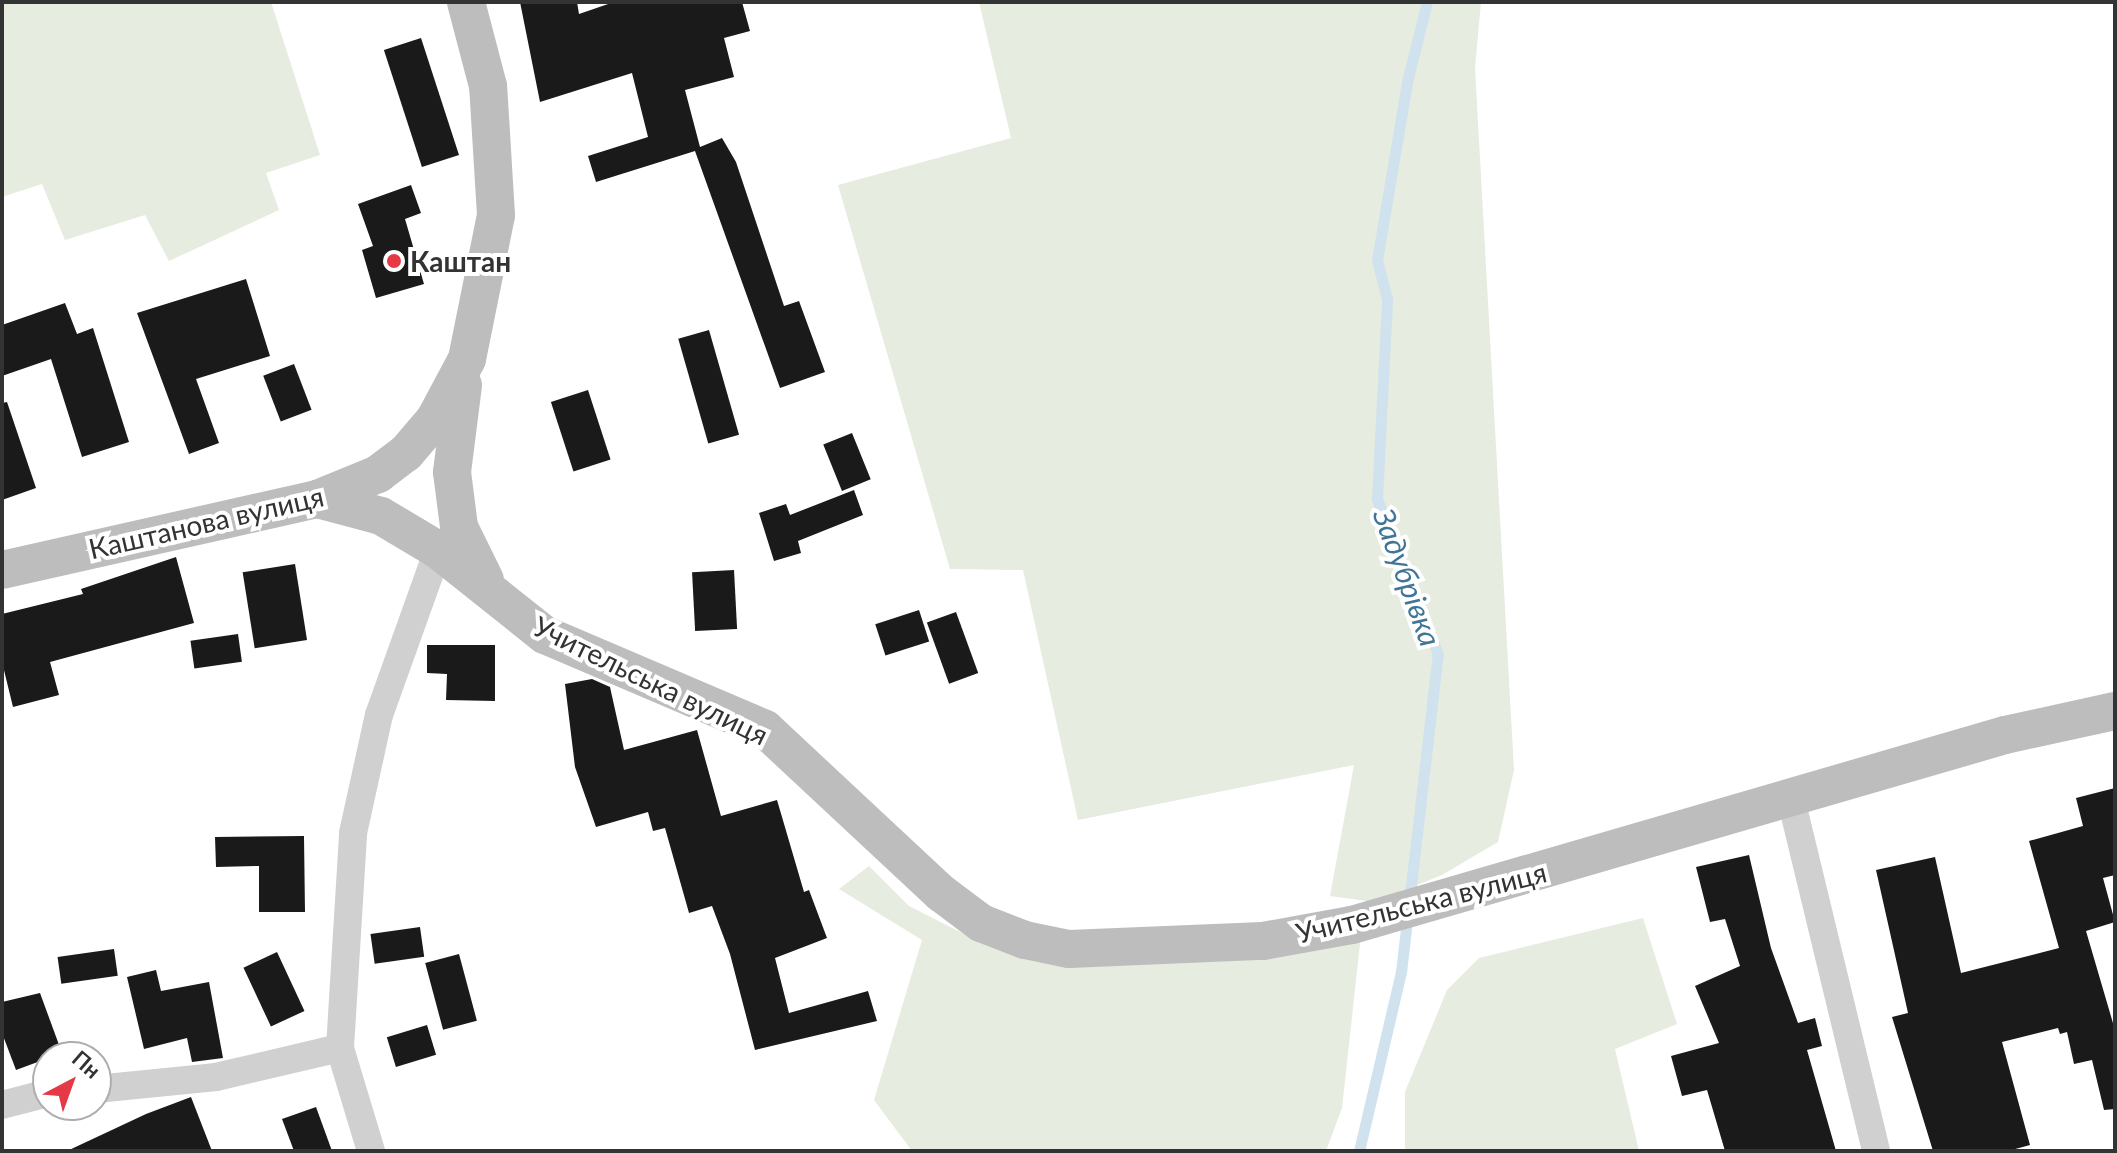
<!DOCTYPE html>
<html>
<head>
<meta charset="utf-8">
<style>
  body { margin:0 }
  #map { position:relative; width:2117px; height:1153px; overflow:hidden; background:#fff; font-family:Lato,sans-serif }
  div>[style] { position:absolute }
  .green>* { inset:0; background:#e6ecdf }
  .stream>* { height:11px; margin:-5.5px; padding:0 5.5px; transform-origin:5.5px; border-radius:5.5px; background:#cfe2ee }
  .building>* { inset:0; background:#1a1a1a; transform-origin:0 0 }
  .street>* { height:28px; margin:-14px; padding:0 14px; transform-origin:14px; border-radius:14px; background:#d0d0d0 }
  .secondary>* { height:38px; margin:-19px; padding:0 19px; transform-origin:19px; border-radius:19px; background:#bdbdbd }
  .dots>* { width:22px; height:22px; translate:-50% -50%; box-sizing:border-box; border:4px solid #fff; border-radius:50% }
  span { translate:-50% -50%; white-space:nowrap; text-align:center; line-height:1.15; -webkit-text-stroke:8px #fff; paint-order:stroke }
  .poi-label { font-size:28px; color:#333; font-weight:700 }
  .left { translate:0 -50%; text-align:left }
  .street-label { font-size:28px; color:#333 }
  .water-label { font-size:30px; color:#3f7597; font-style:italic }
  .frame { position:absolute; inset:0; border:4px solid #333; pointer-events:none }
  .north { position:absolute; left:32px; top:1041px; width:80px; height:80px; box-sizing:border-box; background:#fff; border:2px solid #adadad; border-radius:50%; rotate:41deg; font-size:22px; font-weight:700; line-height:32px; text-align:center; color:#333 }
  .north::after { content:''; display:block; margin:auto; width:28px; height:36px; background:#e63946; clip-path:polygon(50% 0,100% 100%,50% 72%,0 100%) }
</style>
</head>
<body>
<div id="map">
  <div class="green">
    <i style="clip-path:polygon(2px 2px,271px 2px,320px 155px,266px 173px,279px 210px,169px 261px,145px 215px,65px 240px,42px 184px,2px 197px)"></i>
    <i style="clip-path:polygon(979px 2px,1481px 2px,1475px 68px,1514px 770px,1498px 842px,1442px 875px,1374px 902px,1330px 896px,1354px 765px,1078px 820px,1023px 570px,950px 569px,838px 185px,1011px 138px)"></i>
    <i style="clip-path:polygon(869px 866px,909px 906px,970px 937px,1361px 935px,1342px 1108px,1326px 1151px,912px 1151px,874px 1100px,922px 940px,839px 889px)"></i>
    <i style="clip-path:polygon(1643px 918px,1677px 1024px,1615px 1049px,1639px 1151px,1405px 1151px,1405px 1092px,1447px 990px,1479px 958px)"></i>
  </div>
  <div class="stream">
    <i style="left:1359px;top:1151px;width:184px;rotate:-76.8deg"></i>
    <i style="left:1401px;top:972px;width:320px;rotate:-83.4deg"></i>
    <i style="left:1438px;top:654px;width:167px;rotate:-111.5deg"></i>
    <i style="left:1377px;top:499px;width:200px;rotate:-87.1deg"></i>
    <i style="left:1387px;top:299px;width:40px;rotate:-104.4deg"></i>
    <i style="left:1377px;top:260px;width:181px;rotate:-80.4deg"></i>
    <i style="left:1407px;top:82px;width:82px;rotate:-76deg"></i>
  </div>
  <div class="building">
    <i style="clip-path:polygon(520px 2px,577px 2px,579px 14px,614px 2px,742px 2px,750px 31px,724px 38px,734px 77px,685px 90px,700px 147px,722px 138px,736px 162px,784px 306px,799px 301px,825px 372px,780px 388px,695px 151px,596px 182px,588px 156px,648px 137px,632px 73px,540px 102px)"></i>
    <i style="left:421px;top:38px;width:123px;height:39px;rotate:72deg"></i>
    <i style="clip-path:polygon(411px 185px,421px 213px,405px 219px,424px 284px,376px 298px,362px 250px,373px 246px,358px 204px)"></i>
    <i style="clip-path:polygon(246px 279px,270px 356px,196px 379px,219px 443px,189px 454px,137px 313px)"></i>
    <i style="clip-path:polygon(65px 303px,77px 334px,93px 328px,129px 442px,82px 457px,51px 359px,2px 376px,2px 325px)"></i>
    <i style="left:709px;top:330px;width:109px;height:32px;rotate:74deg"></i>
    <i style="left:294px;top:364px;width:49px;height:33px;rotate:69deg"></i>
    <i style="left:588px;top:390px;width:73px;height:39px;rotate:72deg"></i>
    <i style="clip-path:polygon(7px 402px,36px 488px,2px 500px,2px 403px)"></i>
    <i style="left:852px;top:433px;width:50px;height:31px;rotate:68deg"></i>
    <i style="clip-path:polygon(854px 490px,863px 515px,798px 541px,801px 553px,774px 561px,759px 513px,786px 504px,790px 515px)"></i>
    <i style="clip-path:polygon(176px 557px,194px 623px,50px 662px,59px 695px,13px 707px,2px 662px,2px 614px,83px 594px,81px 589px)"></i>
    <i style="left:295px;top:564px;width:77px;height:53px;rotate:81deg"></i>
    <i style="left:734px;top:570px;width:59px;height:42px;rotate:87deg"></i>
    <i style="left:919px;top:610px;width:33px;height:46px;rotate:72deg"></i>
    <i style="left:956px;top:612px;width:65px;height:31px;rotate:70deg"></i>
    <i style="left:238px;top:634px;width:28px;height:48px;rotate:82deg"></i>
    <i style="clip-path:polygon(427px 645px,495px 645px,495px 701px,446px 700px,447px 674px,427px 673px)"></i>
    <i style="clip-path:polygon(592px 679px,610px 687px,624px 750px,697px 730px,721px 816px,777px 800px,804px 892px,809px 890px,827px 938px,775px 958px,789px 1013px,868px 991px,877px 1021px,755px 1050px,730px 954px,712px 906px,689px 913px,665px 828px,653px 831px,648px 812px,596px 827px,575px 767px,565px 684px)"></i>
    <i style="clip-path:polygon(2115px 788px,2115px 875px,2103px 878px,2115px 922px,2086px 931px,2115px 1030px,2115px 1109px,2104px 1110px,2092px 1060px,2074px 1064px,2067px 1032px,2060px 1034px,2058px 1028px,2002px 1042px,2030px 1145px,2008px 1151px,1933px 1151px,1892px 1017px,1908px 1013px,1876px 870px,1935px 857px,1961px 973px,2059px 948px,2029px 841px,2083px 826px,2076px 798px)"></i>
    <i style="clip-path:polygon(304px 836px,305px 912px,259px 912px,259px 866px,216px 867px,215px 837px)"></i>
    <i style="clip-path:polygon(1749px 855px,1771px 948px,1798px 1023px,1815px 1018px,1822px 1046px,1807px 1050px,1836px 1151px,1725px 1151px,1707px 1090px,1682px 1096px,1671px 1056px,1719px 1043px,1695px 986px,1740px 966px,1725px 919px,1710px 922px,1696px 867px)"></i>
    <i style="left:420px;top:927px;width:30px;height:50px;rotate:82deg"></i>
    <i style="left:114px;top:949px;width:27px;height:57px;rotate:82deg"></i>
    <i style="left:277px;top:952px;width:65px;height:37px;rotate:65deg"></i>
    <i style="left:459px;top:954px;width:69px;height:35px;rotate:75deg"></i>
    <i style="clip-path:polygon(156px 970px,161px 991px,209px 982px,223px 1058px,192px 1062px,187px 1038px,144px 1049px,127px 977px)"></i>
    <i style="clip-path:polygon(40px 993px,62px 1053px,16px 1070px,2px 1033px,2px 1002px)"></i>
    <i style="left:427px;top:1025px;width:31px;height:42px;rotate:73deg"></i>
    <i style="clip-path:polygon(191px 1097px,212px 1151px,67px 1151px,146px 1114px)"></i>
    <i style="clip-path:polygon(316px 1107px,332px 1151px,294px 1151px,282px 1119px)"></i>
  </div>
  <div class="street">
    <i style="left:1790px;top:795px;width:366px;rotate:76.4deg"></i>
    <i style="left:96px;top:1089px;width:121px;rotate:-5.7deg"></i>
    <i style="left:216px;top:1077px;width:127px;rotate:-13.2deg"></i>
    <i style="left:2px;top:1105px;width:48px;rotate:-14.6deg"></i>
    <i style="left:371px;top:1151px;width:108px;rotate:-106.8deg"></i>
    <i style="left:340px;top:1048px;width:215px;rotate:-86.5deg"></i>
    <i style="left:353px;top:833px;width:121px;rotate:-77.6deg"></i>
    <i style="left:379px;top:715px;width:175px;rotate:-70.3deg"></i>
  </div>
  <div class="secondary">
    <i style="left:463px;top:385px;width:88px;rotate:97.2deg"></i>
    <i style="left:452px;top:472px;width:55px;rotate:82.7deg"></i>
    <i style="left:459px;top:527px;width:59px;rotate:63.9deg"></i>
    <i style="left:317px;top:499px;width:66px;rotate:14.9deg"></i>
    <i style="left:381px;top:516px;width:66px;rotate:30.8deg"></i>
    <i style="left:438px;top:550px;width:137px;rotate:38.5deg"></i>
    <i style="left:545px;top:635px;width:239px;rotate:23.1deg"></i>
    <i style="left:765px;top:729px;width:241px;rotate:43deg"></i>
    <i style="left:941px;top:893px;width:50px;rotate:36.9deg"></i>
    <i style="left:981px;top:923px;width:47px;rotate:21.1deg"></i>
    <i style="left:1025px;top:940px;width:45px;rotate:11.6deg"></i>
    <i style="left:1069px;top:949px;width:194px;rotate:-2.4deg"></i>
    <i style="left:1263px;top:941px;width:90px;rotate:-10.2deg"></i>
    <i style="left:1352px;top:925px;width:680px;rotate:-16.22deg"></i>
    <i style="left:2005px;top:735px;width:113px;rotate:-12.3deg"></i>
    <i style="left:2px;top:570px;width:323px;rotate:-12.7deg"></i>
    <i style="left:317px;top:499px;width:66px;rotate:-22.3deg"></i>
    <i style="left:378px;top:474px;width:35px;rotate:-37deg"></i>
    <i style="left:406px;top:453px;width:45px;rotate:-49.5deg"></i>
    <i style="left:435px;top:419px;width:68px;rotate:-61.9deg"></i>
    <i style="left:467px;top:359px;width:147px;rotate:-78.6deg"></i>
    <i style="left:496px;top:215px;width:129px;rotate:-93.5deg"></i>
    <i style="left:488px;top:86px;width:87px;rotate:-104.7deg"></i>
  </div>
  <div class="dots">
    <i style="left:394px;top:261px;background:#e63946"></i>
  </div>
  <div class="poi-label">
    <span class="left" style="left:410px;top:261px">Каштан</span>
  </div>
  <div class="street-label">
    <span style="left:206px;top:522px;rotate:-13deg">Каштанова вулиця</span>
    <span style="left:651px;top:680px;rotate:26deg">Учительська вулиця</span>
    <span style="left:1421px;top:902px;rotate:-14deg">Учительська вулиця</span>
  </div>
  <div class="water-label">
    <span style="left:1408px;top:577px;rotate:70deg">Задубрівка</span>
  </div>
  <div class="frame"></div>
  <div class="north">Пн</div>
</div>
</body>
</html>
